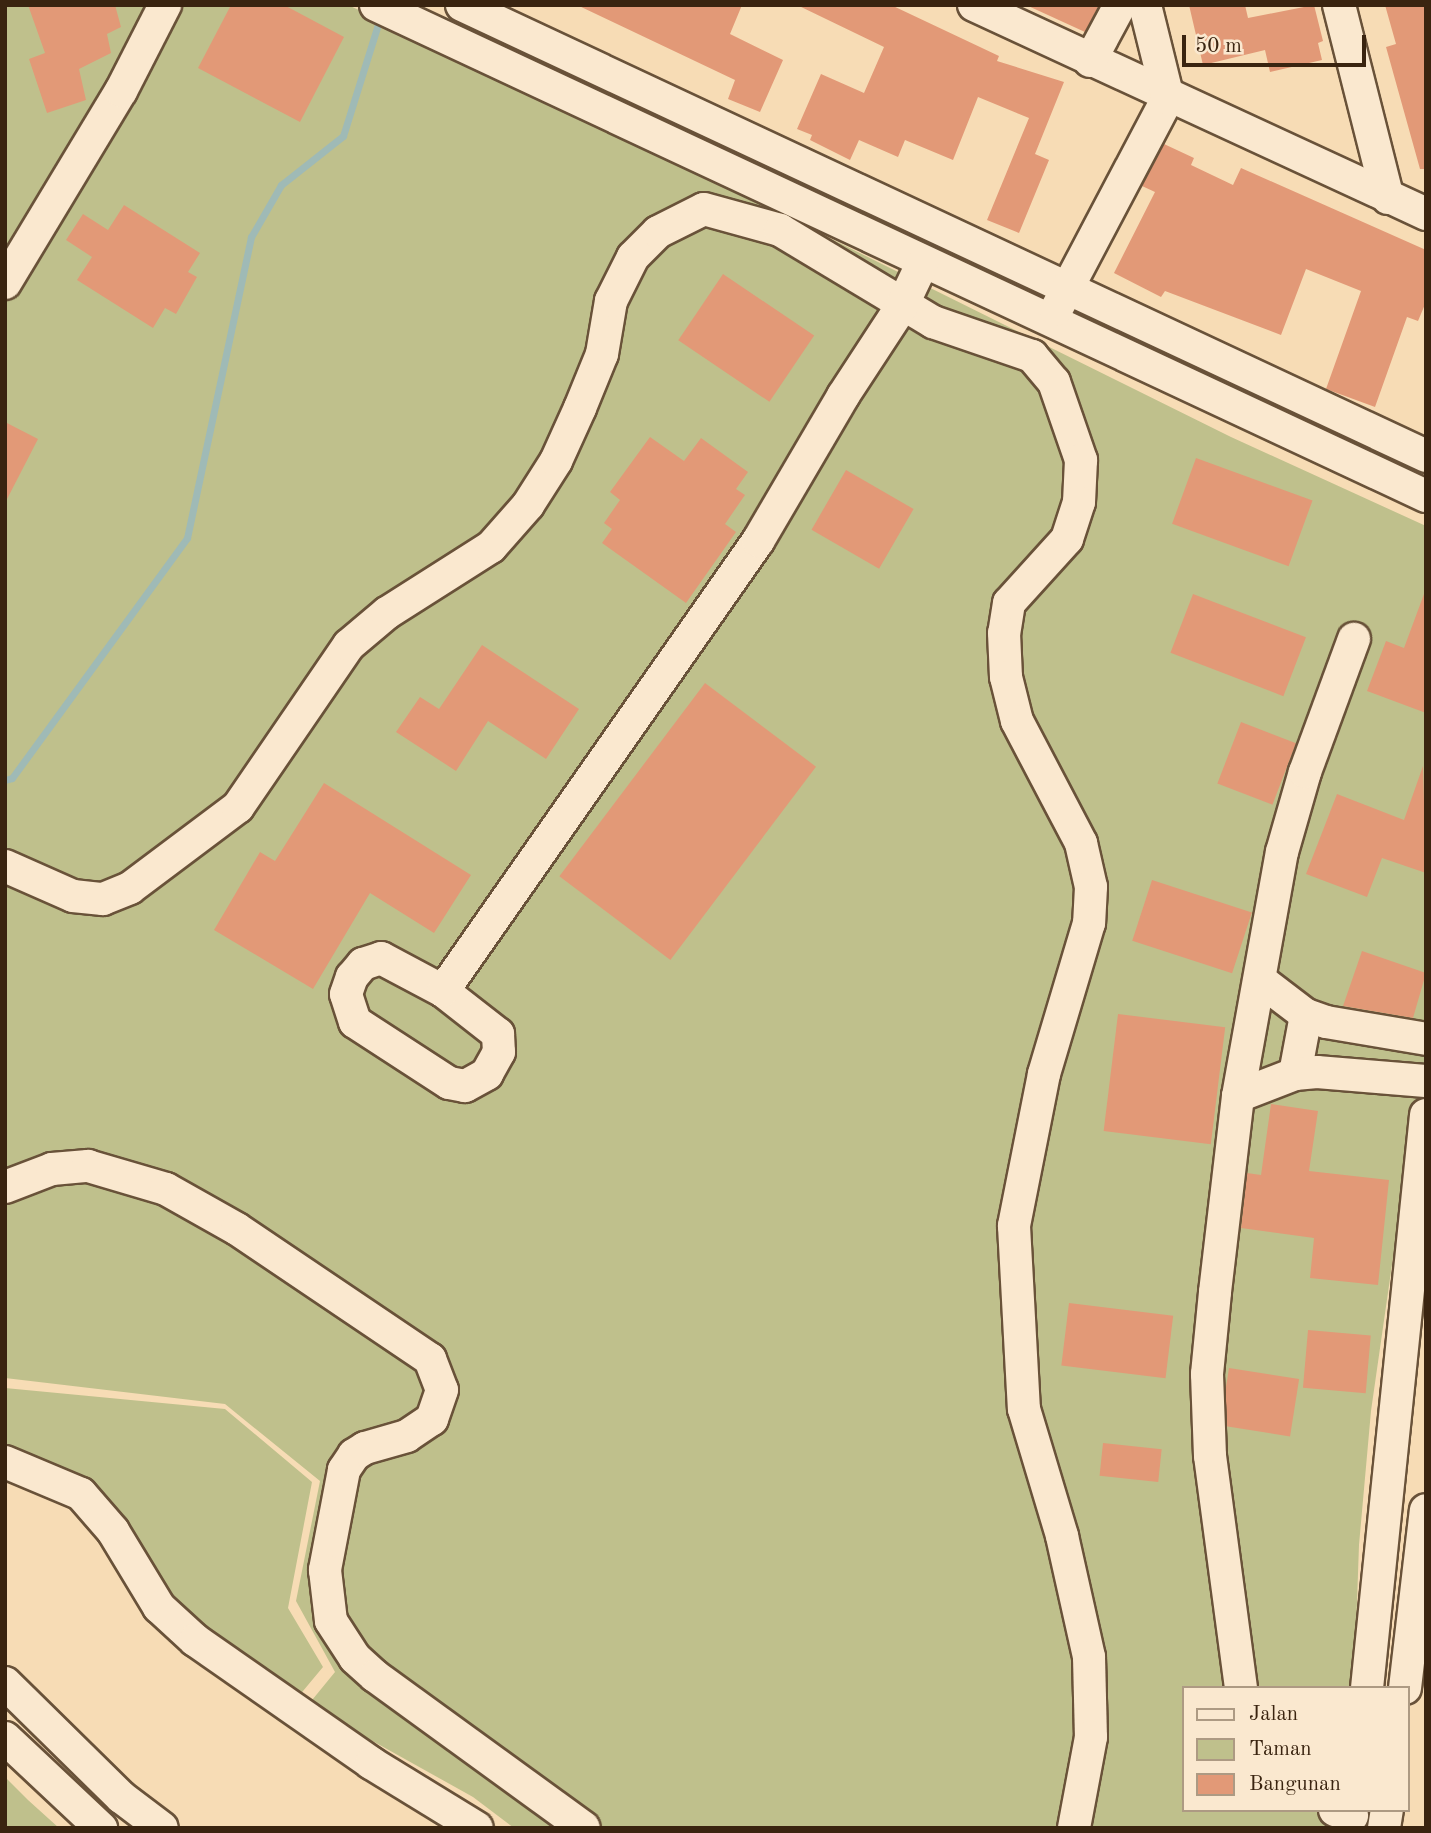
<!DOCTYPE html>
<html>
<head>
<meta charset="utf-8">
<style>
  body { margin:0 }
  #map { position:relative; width:1431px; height:1833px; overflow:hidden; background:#f7dcb5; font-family:"Old Standard TT",serif }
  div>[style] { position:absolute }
  .green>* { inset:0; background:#bfc08c }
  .stream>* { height:7px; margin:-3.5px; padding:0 3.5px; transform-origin:3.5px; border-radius:3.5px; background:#9fbab6 }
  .building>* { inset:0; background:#e29977; transform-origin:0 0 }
  .roads { filter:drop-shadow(2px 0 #695239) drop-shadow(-2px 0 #695239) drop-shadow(0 2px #695239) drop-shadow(0 -2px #695239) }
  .minor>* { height:32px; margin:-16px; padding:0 16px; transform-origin:16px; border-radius:16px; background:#fae8cf }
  span { translate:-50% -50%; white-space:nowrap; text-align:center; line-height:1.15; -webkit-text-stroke:7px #fae8cf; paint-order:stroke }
  .frame { position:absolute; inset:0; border:7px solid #3a2410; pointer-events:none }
  .legend { position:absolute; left:1182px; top:1686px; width:228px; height:126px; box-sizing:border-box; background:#fae8cf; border:2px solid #ad9a83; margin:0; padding:9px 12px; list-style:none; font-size:21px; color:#3a2410 }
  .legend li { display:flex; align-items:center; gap:14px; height:35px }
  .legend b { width:35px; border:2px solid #ad9a83 }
  .scale { position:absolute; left:1182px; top:35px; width:184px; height:32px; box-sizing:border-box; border:4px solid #3a2410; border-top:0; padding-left:9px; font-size:21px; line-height:24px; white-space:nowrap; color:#3a2410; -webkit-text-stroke:5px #fae8cf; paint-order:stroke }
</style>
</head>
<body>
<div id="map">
  <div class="green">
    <i style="clip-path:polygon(5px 5px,348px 5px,533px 91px,1231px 437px,1426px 526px,1426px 1077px,1407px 1160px,1371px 1411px,1359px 1545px,1354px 1688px,1184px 1688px,1184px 1810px,1344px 1810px,1343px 1828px,514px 1828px,473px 1797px,308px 1705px,335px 1672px,296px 1601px,320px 1481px,225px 1404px,5px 1378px)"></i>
    <i style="clip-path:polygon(5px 1388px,225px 1409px,312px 1482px,288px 1608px,323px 1667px,298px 1697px,180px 1618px,68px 1506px,5px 1472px)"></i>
    <i style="clip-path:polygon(5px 1777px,28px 1800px,59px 1828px,5px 1828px)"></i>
  </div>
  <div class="stream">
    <i style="left:5px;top:780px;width:7px;rotate:-16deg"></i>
    <i style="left:12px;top:778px;width:297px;rotate:-53.9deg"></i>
    <i style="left:187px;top:538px;width:308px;rotate:-78deg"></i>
    <i style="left:251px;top:237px;width:60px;rotate:-60deg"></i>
    <i style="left:281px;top:185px;width:79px;rotate:-38.3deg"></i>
    <i style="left:343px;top:136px;width:127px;rotate:-72.6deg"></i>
  </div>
  <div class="building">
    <i style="clip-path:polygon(28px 5px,115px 5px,121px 27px,107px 34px,111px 53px,79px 69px,86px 100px,47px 113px,29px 59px,45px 53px)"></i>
    <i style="clip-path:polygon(231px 5px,284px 5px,344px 37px,300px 122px,198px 68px)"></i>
    <i style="clip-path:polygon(577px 5px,742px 5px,730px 34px,783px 60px,760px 112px,728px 99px,735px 80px)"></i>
    <i style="clip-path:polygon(797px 5px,891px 5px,999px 56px,997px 61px,1064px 82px,1035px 154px,1049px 160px,1019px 233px,987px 220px,1029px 118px,978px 97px,953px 160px,905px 140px,898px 157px,859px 140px,850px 160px,810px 140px,812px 135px,797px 129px,821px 74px,864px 93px,884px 47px)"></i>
    <i style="clip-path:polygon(1026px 5px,1099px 5px,1085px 32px)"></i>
    <i style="clip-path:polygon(1189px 5px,1245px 5px,1248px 18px,1314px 5px,1323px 41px,1318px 43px,1322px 60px,1270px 72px,1265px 50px,1203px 65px)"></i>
    <i style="clip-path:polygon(1385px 5px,1426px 5px,1426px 169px,1420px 169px,1386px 47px,1396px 44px)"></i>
    <i style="clip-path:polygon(1164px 144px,1194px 158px,1191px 165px,1233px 185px,1241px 168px,1426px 250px,1426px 302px,1418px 321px,1407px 317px,1375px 407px,1326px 389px,1361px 291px,1306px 269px,1281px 335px,1165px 291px,1161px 297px,1114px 273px,1155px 192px,1142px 186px)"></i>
    <i style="clip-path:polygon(124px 205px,200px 253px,188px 272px,197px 277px,176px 314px,165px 308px,153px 328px,77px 280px,92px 257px,66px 240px,83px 214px,108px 230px)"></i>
    <i style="left:723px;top:274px;width:110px;height:80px;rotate:34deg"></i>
    <i style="clip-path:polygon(5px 422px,38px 439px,5px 503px)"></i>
    <i style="clip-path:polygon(650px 437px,684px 461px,701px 438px,748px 472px,736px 489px,745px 495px,725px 524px,736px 532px,686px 603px,602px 543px,612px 529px,604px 523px,620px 500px,610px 492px)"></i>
    <i style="left:1196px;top:458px;width:124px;height:70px;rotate:20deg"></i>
    <i style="left:846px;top:470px;width:78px;height:69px;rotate:30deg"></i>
    <i style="left:1193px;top:594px;width:121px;height:63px;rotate:21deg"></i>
    <i style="clip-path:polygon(1424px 594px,1426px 595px,1426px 713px,1367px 691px,1386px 641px,1404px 648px)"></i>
    <i style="clip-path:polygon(482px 645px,579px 709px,546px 759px,488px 721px,456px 771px,396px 732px,420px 697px,439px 709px)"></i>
    <i style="left:705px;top:683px;width:139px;height:242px;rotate:37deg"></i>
    <i style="left:1241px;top:722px;width:59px;height:66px;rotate:21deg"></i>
    <i style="clip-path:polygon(1423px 766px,1426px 873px,1382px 858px,1367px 897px,1306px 874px,1337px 794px,1404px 820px)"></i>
    <i style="clip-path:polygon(324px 783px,471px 875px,434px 933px,370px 893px,313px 989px,214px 930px,260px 852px,275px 861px)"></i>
    <i style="left:1152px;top:880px;width:105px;height:64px;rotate:18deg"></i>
    <i style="clip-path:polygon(1362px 951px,1426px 973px,1413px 1018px,1343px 1006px)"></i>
    <i style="left:1118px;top:1014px;width:108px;height:118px;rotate:7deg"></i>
    <i style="clip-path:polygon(1271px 1104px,1318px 1111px,1309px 1171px,1389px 1180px,1378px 1285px,1310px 1278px,1314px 1238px,1241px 1228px,1247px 1173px,1261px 1175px)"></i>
    <i style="left:1069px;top:1303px;width:105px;height:63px;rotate:7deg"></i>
    <i style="left:1308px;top:1330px;width:63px;height:58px;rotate:5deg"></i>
    <i style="left:1229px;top:1368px;width:71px;height:58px;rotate:9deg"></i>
    <i style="left:1103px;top:1443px;width:59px;height:33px;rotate:6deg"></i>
  </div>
  <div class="roads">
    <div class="minor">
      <i style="left:376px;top:5px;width:1159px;rotate:25.06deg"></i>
      <i style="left:462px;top:5px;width:1064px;rotate:25.07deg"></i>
      <i style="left:974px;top:5px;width:498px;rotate:24.8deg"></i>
      <i style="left:1339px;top:5px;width:199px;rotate:75.8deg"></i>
      <i style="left:1090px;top:61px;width:64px;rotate:-61.8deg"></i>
      <i style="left:5px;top:283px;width:224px;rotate:-58.9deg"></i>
      <i style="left:121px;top:91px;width:97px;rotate:-62.9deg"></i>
      <i style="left:1056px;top:310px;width:240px;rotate:-62.2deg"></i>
      <i style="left:1168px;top:98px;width:96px;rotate:-103.9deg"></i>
      <i style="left:5px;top:866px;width:74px;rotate:23.8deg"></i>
      <i style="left:73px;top:896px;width:30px;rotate:6deg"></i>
      <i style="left:103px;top:899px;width:29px;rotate:-22deg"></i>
      <i style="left:130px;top:888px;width:135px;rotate:-36.9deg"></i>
      <i style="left:238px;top:807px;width:196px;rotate:-55.6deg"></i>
      <i style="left:349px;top:645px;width:50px;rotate:-40.1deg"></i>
      <i style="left:387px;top:613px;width:123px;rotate:-32.4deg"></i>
      <i style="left:491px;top:547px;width:56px;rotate:-48.6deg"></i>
      <i style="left:528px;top:505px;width:52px;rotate:-57.5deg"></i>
      <i style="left:556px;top:461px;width:58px;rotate:-65.6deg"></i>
      <i style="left:580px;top:408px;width:58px;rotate:-67.8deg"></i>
      <i style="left:602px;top:354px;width:54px;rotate:-80.4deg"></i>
      <i style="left:611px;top:301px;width:49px;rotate:-63.4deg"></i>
      <i style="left:633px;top:257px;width:35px;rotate:-45deg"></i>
      <i style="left:658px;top:232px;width:51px;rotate:-26.6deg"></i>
      <i style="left:704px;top:209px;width:79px;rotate:15.4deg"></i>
      <i style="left:780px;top:230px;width:179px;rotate:31deg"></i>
      <i style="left:933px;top:322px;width:105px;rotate:19deg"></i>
      <i style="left:1032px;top:356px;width:34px;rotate:50deg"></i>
      <i style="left:1054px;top:382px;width:83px;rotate:70.9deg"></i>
      <i style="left:1081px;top:460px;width:42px;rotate:92.7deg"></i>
      <i style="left:1079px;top:502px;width:39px;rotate:108deg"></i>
      <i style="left:1067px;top:539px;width:86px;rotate:132.2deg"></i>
      <i style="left:1009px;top:603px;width:30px;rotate:99deg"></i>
      <i style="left:1004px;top:633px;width:44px;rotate:87.4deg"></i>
      <i style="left:1006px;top:677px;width:45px;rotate:76deg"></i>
      <i style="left:1017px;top:721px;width:138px;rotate:62.3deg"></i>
      <i style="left:1081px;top:843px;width:45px;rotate:77.2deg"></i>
      <i style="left:1091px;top:887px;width:36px;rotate:93deg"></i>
      <i style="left:1089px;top:923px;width:158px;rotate:106.6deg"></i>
      <i style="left:1044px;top:1074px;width:155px;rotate:101.2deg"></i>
      <i style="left:1014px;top:1226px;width:183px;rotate:86.9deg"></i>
      <i style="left:1024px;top:1409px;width:133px;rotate:73.3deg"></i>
      <i style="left:1062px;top:1536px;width:124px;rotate:77.4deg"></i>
      <i style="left:1089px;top:1657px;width:80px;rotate:88.6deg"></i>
      <i style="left:1091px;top:1737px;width:93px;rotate:100.6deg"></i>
      <i style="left:381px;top:958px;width:70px;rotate:28deg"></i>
      <i style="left:443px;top:991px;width:70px;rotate:38deg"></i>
      <i style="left:498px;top:1034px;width:18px;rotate:87deg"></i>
      <i style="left:499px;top:1052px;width:25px;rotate:119deg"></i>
      <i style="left:487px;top:1074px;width:25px;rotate:151deg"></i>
      <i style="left:465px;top:1086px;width:16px;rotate:-169deg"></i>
      <i style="left:449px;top:1083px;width:112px;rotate:-147deg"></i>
      <i style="left:355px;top:1022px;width:29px;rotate:-108deg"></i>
      <i style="left:346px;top:994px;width:18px;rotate:-71deg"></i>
      <i style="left:352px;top:977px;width:17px;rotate:-50deg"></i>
      <i style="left:363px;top:964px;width:19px;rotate:-18deg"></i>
      <i style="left:1260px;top:980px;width:58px;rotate:37.3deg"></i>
      <i style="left:1306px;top:1015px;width:21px;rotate:19deg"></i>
      <i style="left:1326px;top:1022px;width:101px;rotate:9.6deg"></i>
      <i style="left:443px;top:991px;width:549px;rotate:-55.01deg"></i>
      <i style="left:758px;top:541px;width:168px;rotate:-59.6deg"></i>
      <i style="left:843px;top:396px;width:108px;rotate:-56.8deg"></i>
      <i style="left:902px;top:306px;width:47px;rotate:-64.5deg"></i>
      <i style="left:1295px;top:1074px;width:60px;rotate:-79.4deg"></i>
      <i style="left:1238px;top:1096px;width:61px;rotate:-21.1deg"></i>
      <i style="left:1295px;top:1074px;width:22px;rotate:-5deg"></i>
      <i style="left:1317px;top:1072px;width:109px;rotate:4.7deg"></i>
      <i style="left:5px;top:1187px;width:50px;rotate:-21deg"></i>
      <i style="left:52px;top:1169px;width:36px;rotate:-5deg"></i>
      <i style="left:88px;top:1166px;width:81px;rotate:16.4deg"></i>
      <i style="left:166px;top:1189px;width:81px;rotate:29.4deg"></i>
      <i style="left:237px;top:1229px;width:233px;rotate:34deg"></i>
      <i style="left:430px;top:1359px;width:33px;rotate:69deg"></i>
      <i style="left:442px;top:1390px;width:31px;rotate:109deg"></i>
      <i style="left:432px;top:1419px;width:30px;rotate:146deg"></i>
      <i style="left:407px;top:1436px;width:44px;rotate:164.1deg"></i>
      <i style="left:365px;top:1448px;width:13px;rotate:148deg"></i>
      <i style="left:354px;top:1455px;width:18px;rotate:124deg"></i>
      <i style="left:344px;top:1470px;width:102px;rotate:100.8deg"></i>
      <i style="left:325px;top:1570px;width:51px;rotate:83.3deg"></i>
      <i style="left:331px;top:1621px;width:44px;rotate:57deg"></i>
      <i style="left:355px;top:1658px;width:27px;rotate:42deg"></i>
      <i style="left:375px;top:1676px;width:258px;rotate:36deg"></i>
      <i style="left:5px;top:1462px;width:82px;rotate:22.8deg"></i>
      <i style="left:81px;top:1494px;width:49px;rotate:49.1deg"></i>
      <i style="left:113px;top:1531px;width:89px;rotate:58.8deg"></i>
      <i style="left:159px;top:1607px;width:49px;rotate:42.5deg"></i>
      <i style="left:195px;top:1640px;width:215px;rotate:34.9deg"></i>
      <i style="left:371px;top:1763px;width:124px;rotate:31.5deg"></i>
      <i style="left:5px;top:1683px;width:163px;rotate:44.5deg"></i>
      <i style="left:121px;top:1797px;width:51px;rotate:37.1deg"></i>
      <i style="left:1241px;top:1688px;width:234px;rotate:-97.6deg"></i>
      <i style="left:1210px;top:1456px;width:82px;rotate:-92.1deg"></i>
      <i style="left:1207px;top:1374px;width:82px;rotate:-84.4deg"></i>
      <i style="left:1215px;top:1292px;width:197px;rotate:-83.3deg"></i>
      <i style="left:1238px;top:1096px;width:248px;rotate:-79.8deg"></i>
      <i style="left:1282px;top:852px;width:83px;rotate:-74deg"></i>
      <i style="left:1305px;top:772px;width:142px;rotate:-69.8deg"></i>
      <i style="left:1367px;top:1688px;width:576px;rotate:-84.12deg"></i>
      <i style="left:1405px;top:1688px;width:179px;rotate:-83.3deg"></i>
      <i style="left:5px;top:1738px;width:132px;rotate:43.2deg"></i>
      <i style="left:1335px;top:1810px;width:18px;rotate:19deg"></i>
      <i style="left:1384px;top:1828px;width:18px;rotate:-81deg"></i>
    </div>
  </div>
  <div class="frame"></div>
  <ul class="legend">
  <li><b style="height:9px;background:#fae8cf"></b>Jalan</li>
  <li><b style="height:19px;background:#bfc08c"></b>Taman</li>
  <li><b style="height:19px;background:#e29977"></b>Bangunan</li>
  </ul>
  <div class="scale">50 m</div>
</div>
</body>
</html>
